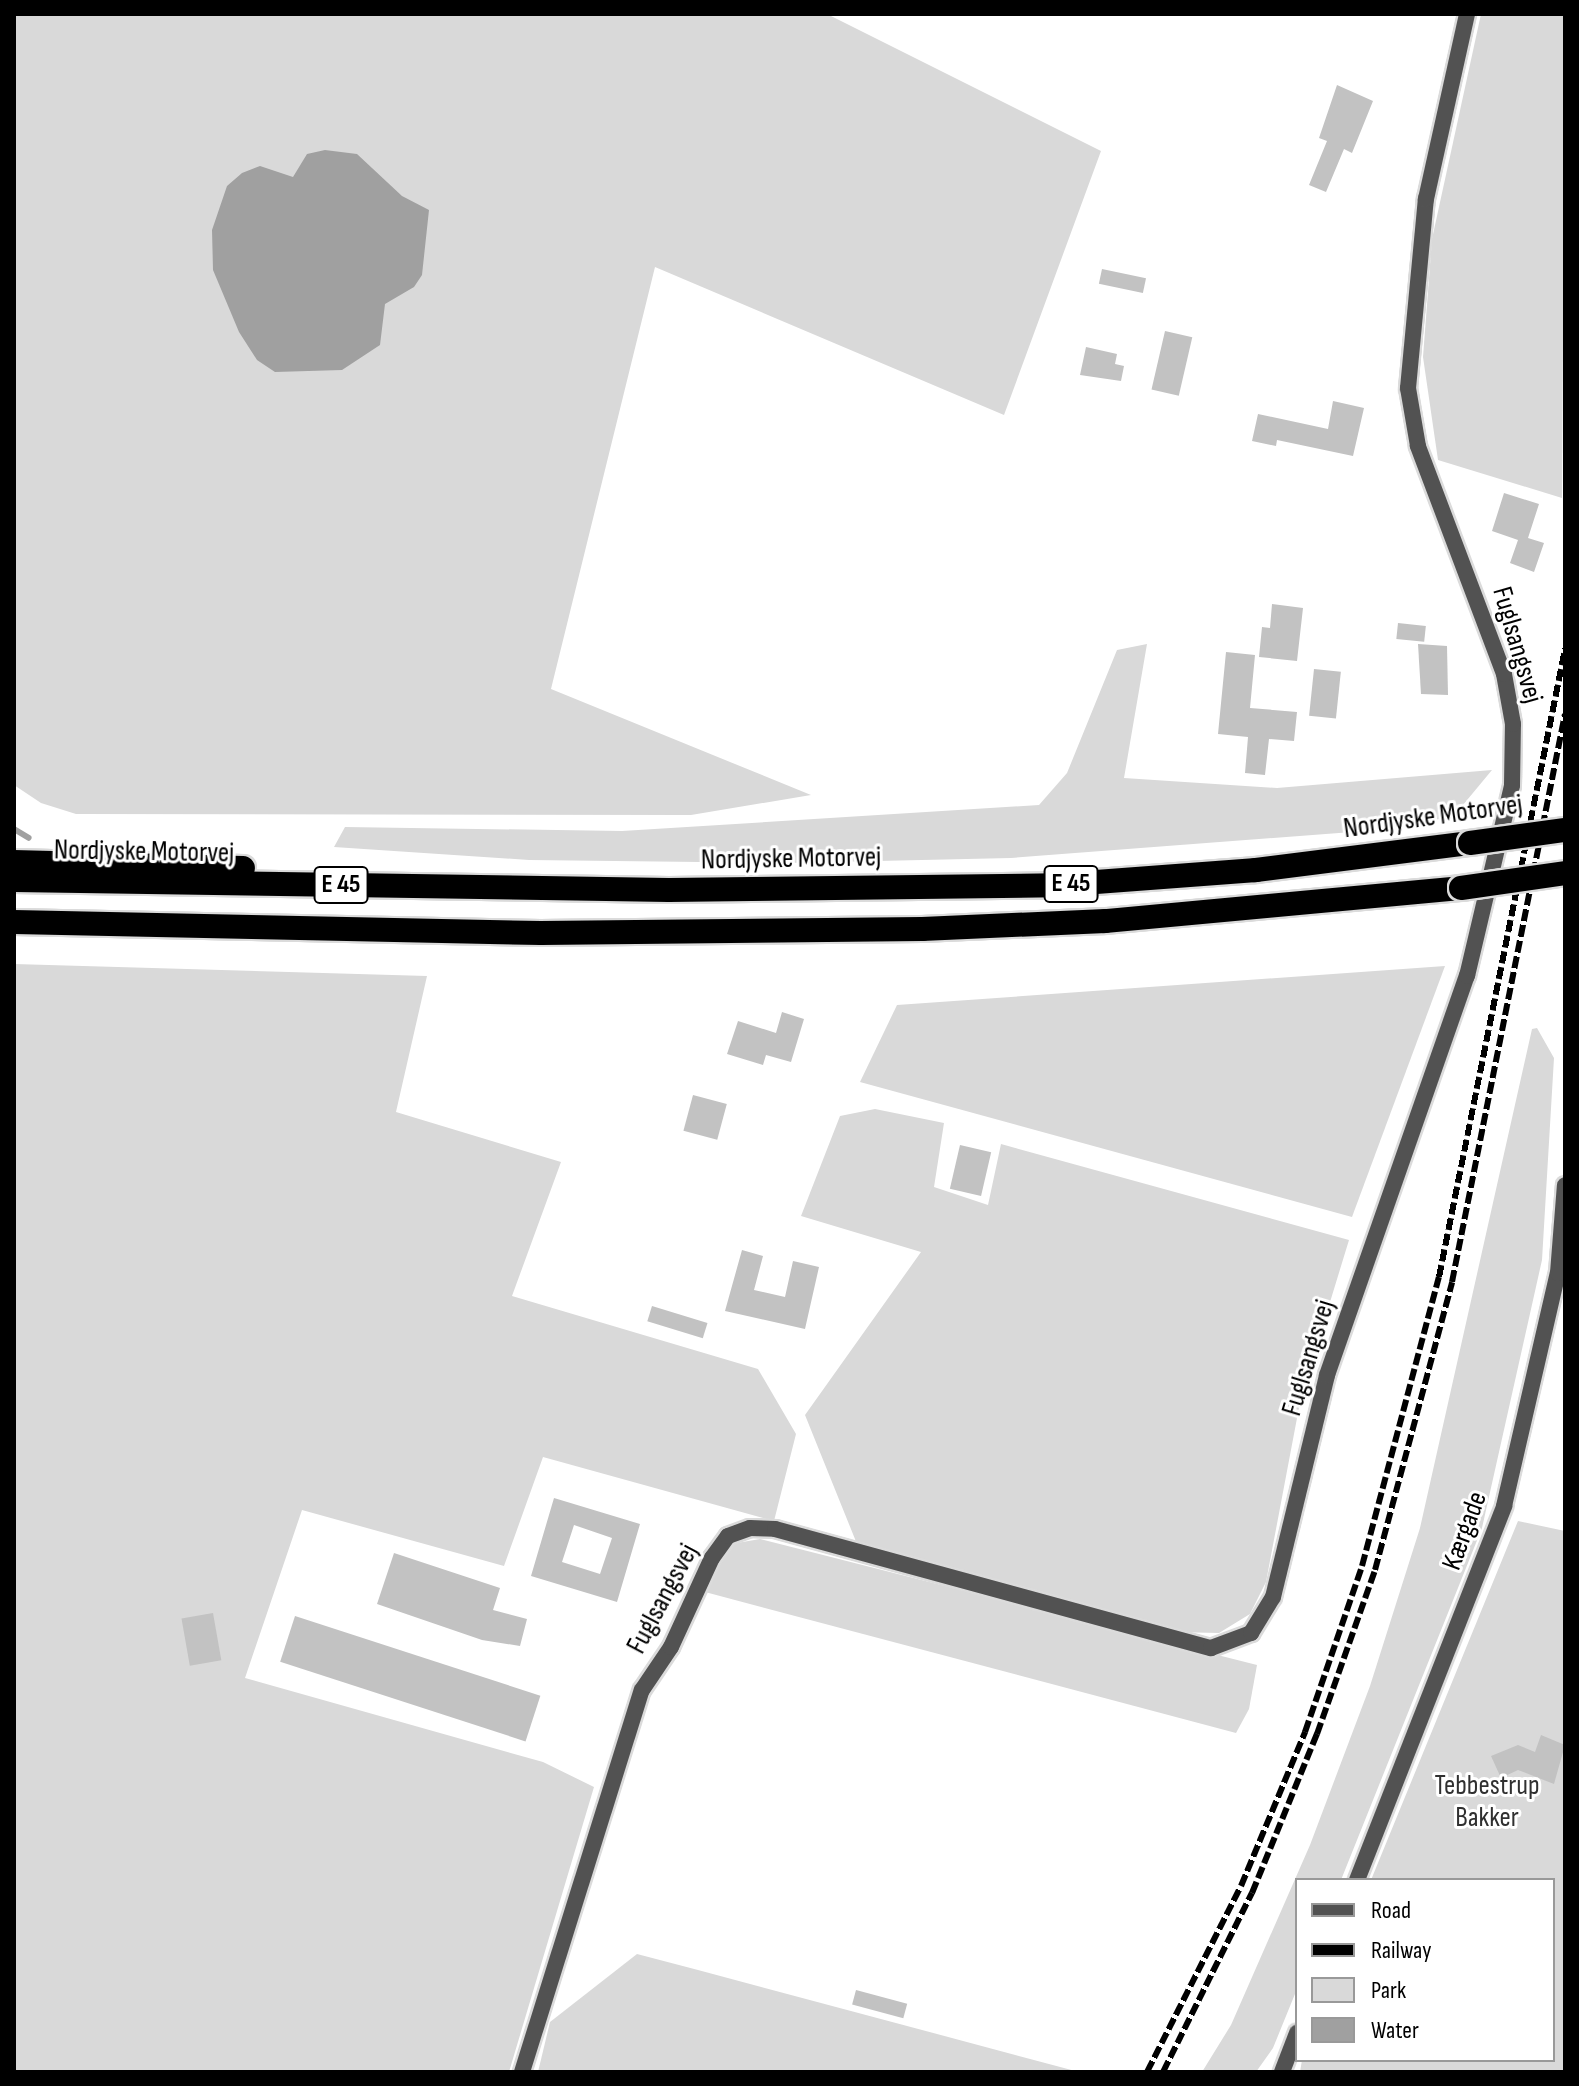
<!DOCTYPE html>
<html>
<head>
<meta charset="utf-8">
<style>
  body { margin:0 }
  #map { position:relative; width:1579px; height:2086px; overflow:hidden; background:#fff; font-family:"Sofia Sans Condensed",sans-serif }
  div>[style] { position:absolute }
  .green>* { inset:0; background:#d9d9d9 }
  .water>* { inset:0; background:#a0a0a0 }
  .stream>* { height:6px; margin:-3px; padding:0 3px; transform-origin:3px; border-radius:3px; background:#a0a0a0 }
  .building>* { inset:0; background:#c2c2c2; transform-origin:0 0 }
  .roads { filter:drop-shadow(2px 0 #dbdbdb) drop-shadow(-2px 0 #dbdbdb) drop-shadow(0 2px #dbdbdb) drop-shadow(0 -2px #dbdbdb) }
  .minor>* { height:16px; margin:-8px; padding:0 8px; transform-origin:8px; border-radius:8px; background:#525252 }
  .motorway>* { height:24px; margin:-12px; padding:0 12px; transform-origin:12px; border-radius:12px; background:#000 }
  .rail>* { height:6px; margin-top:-3px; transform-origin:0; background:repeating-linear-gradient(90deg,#000 0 12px,transparent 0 16px) }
  .bridges { filter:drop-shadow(2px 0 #dbdbdb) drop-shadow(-2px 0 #dbdbdb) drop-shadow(0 2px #dbdbdb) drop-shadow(0 -2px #dbdbdb) }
  .motorway-bridge>* { height:24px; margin:-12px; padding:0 12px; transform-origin:12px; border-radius:12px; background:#000 }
  span { translate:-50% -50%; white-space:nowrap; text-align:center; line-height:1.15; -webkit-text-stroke:6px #fff; paint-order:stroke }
  .shield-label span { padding:2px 6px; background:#fff; border:2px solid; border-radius:6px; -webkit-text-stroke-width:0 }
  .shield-label { font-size:26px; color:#000; font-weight:700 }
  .street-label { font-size:28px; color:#000 }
  .park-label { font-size:28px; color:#303030 }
  .frame { position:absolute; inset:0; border:16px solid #000; pointer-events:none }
  .legend { position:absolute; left:1295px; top:1878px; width:260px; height:184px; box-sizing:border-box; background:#fff; border:2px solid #999; margin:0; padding:10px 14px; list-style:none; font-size:24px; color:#000 }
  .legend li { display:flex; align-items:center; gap:16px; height:40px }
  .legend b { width:40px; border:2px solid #999 }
</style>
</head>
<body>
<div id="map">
  <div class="green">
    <i style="clip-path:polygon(14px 14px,827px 14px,1101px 151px,1004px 415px,655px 267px,551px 689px,811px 795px,691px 815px,76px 814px,41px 803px,14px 785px)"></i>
    <i style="clip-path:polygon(1481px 14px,1565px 14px,1562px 498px,1438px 460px,1423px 357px,1432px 239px)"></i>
    <i style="clip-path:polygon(1147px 644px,1124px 778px,1277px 788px,1492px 770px,1453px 817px,1352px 832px,1011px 858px,788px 863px,529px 860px,334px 847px,345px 827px,622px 831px,1039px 805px,1067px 773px,1117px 650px)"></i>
    <i style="clip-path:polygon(14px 964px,427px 976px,396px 1112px,561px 1162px,512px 1296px,758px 1369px,796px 1434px,774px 1521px,543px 1457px,504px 1566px,302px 1510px,245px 1678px,543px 1762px,594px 1787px,509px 2072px,14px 2072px)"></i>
    <i style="clip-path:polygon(1445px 966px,1352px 1217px,860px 1082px,897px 1005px)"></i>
    <i style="clip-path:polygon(1537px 1028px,1554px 1058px,1542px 1260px,1482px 1528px,1341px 1880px,1297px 1880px,1297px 1989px,1273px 2048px,1256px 2072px,1202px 2072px,1231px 2025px,1310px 1845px,1370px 1686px,1420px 1528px,1532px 1029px)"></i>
    <i style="clip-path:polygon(875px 1109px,944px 1123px,934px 1187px,988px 1205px,1001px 1144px,1349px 1240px,1301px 1397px,1266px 1582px,1250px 1614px,1219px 1633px,1172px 1632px,859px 1549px,805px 1415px,921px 1252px,801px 1216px,840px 1116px)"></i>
    <i style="clip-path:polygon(1518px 1521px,1565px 1531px,1565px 2072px,1300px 2072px,1302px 2060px,1553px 2060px,1553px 1880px,1371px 1880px)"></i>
    <i style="clip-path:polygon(760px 1539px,1257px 1665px,1249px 1709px,1236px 1733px,705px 1592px,714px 1566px,731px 1544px)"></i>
    <i style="clip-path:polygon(637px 1954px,698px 1970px,1079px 2072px,538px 2072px,550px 2022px)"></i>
  </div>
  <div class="water">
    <i style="clip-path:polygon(325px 150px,357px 154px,402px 196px,429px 210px,422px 275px,414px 287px,385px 304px,380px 345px,342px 370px,275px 372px,257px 360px,239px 332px,213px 270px,212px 230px,227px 186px,242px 173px,260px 166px,293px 177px,307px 154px)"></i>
  </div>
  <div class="stream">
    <i style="left:14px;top:829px;width:17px;rotate:31deg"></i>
  </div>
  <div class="building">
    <i style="clip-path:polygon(1337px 85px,1373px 101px,1352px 153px,1344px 149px,1326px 192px,1309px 185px,1327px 141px,1319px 138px)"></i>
    <i style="left:1102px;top:269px;width:45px;height:15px;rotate:12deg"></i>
    <i style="left:1165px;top:331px;width:28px;height:60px;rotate:13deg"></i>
    <i style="clip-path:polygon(1086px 347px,1117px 354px,1115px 364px,1124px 366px,1121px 381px,1080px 375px)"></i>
    <i style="clip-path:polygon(1333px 401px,1364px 408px,1353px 456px,1277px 440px,1276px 446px,1252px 441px,1258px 414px,1328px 429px)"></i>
    <i style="clip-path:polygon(1504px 493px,1539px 504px,1528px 538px,1544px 543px,1534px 572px,1510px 563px,1518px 540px,1492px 531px)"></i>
    <i style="clip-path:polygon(1272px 604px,1303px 608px,1297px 661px,1259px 657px,1262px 627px,1270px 628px)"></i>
    <i style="left:1398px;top:623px;width:28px;height:16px;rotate:6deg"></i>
    <i style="clip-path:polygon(1418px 644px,1447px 646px,1448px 695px,1421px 694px)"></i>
    <i style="clip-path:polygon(1226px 652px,1255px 655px,1250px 708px,1297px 712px,1294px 741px,1269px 739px,1265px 775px,1245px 773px,1248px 737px,1218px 734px)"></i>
    <i style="left:1314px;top:669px;width:27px;height:47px;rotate:6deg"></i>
    <i style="clip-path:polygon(782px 1012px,804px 1019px,791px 1062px,766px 1055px,763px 1065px,727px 1054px,738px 1021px,776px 1033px)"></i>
    <i style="left:693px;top:1095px;width:35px;height:37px;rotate:15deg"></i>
    <i style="left:960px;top:1145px;width:32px;height:45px;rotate:13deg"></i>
    <i style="clip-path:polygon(742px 1250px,763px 1256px,754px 1290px,785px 1297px,793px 1261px,819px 1267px,805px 1329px,725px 1311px)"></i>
    <i style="left:652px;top:1306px;width:58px;height:16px;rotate:17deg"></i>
    <i style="clip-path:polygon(evenodd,554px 1498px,640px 1524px,617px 1602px,531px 1576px,554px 1498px,574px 1525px,612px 1538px,600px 1574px,562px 1562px,574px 1525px)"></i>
    <i style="clip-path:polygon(394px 1553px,500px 1588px,493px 1610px,527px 1619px,520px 1646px,482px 1640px,377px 1604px)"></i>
    <i style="left:213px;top:1613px;width:48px;height:32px;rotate:80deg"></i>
    <i style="left:295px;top:1616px;width:258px;height:48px;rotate:18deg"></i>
    <i style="clip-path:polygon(1541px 1735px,1565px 1745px,1554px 1784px,1518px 1770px,1501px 1778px,1491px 1756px,1518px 1745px,1535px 1752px)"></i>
    <i style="left:856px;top:1990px;width:53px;height:15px;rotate:15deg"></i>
  </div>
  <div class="roads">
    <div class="minor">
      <i style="left:1357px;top:1880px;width:402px;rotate:-68.5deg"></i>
      <i style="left:1504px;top:1506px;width:239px;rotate:-77deg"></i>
      <i style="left:1558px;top:1273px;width:88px;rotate:-85.5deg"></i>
      <i style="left:522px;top:2072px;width:400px;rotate:-72.6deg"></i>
      <i style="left:642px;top:1690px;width:52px;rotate:-56deg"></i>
      <i style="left:671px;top:1647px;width:98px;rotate:-65.3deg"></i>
      <i style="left:712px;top:1558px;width:27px;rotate:-54deg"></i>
      <i style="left:728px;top:1536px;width:23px;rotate:-20deg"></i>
      <i style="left:750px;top:1528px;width:25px;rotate:2deg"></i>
      <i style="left:775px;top:1529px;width:452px;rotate:15.3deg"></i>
      <i style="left:1211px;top:1648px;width:43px;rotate:-20.6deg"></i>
      <i style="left:1251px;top:1633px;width:42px;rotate:-58.6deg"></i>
      <i style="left:1273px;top:1597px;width:228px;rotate:-76.3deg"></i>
      <i style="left:1327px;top:1375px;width:423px;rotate:-70.7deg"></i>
      <i style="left:1467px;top:976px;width:196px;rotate:-76.7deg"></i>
      <i style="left:1512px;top:785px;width:61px;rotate:-89.1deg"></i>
      <i style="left:1513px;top:724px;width:51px;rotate:-100.2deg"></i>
      <i style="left:1504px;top:674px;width:244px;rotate:-110.7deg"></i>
      <i style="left:1418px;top:446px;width:59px;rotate:-99.8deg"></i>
      <i style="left:1408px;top:388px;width:190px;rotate:-84.6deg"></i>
      <i style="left:1426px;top:199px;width:189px;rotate:-77.5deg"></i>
      <i style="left:1282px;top:2072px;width:42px;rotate:-69deg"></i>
    </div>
    <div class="motorway">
      <i style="left:14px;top:862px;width:229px;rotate:1.5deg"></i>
      <i style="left:14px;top:880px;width:655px;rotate:0.87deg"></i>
      <i style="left:669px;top:890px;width:387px;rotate:-0.7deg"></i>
      <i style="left:1056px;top:885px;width:201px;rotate:-4.3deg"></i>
      <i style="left:1256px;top:870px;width:216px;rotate:-7.2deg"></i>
      <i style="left:14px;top:922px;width:527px;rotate:1.2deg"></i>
      <i style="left:541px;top:933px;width:381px;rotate:-0.6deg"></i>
      <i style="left:922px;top:929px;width:184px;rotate:-2.5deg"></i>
      <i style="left:1106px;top:921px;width:357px;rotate:-5.3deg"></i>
    </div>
  </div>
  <div class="rail">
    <i style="left:1147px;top:2072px;width:208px;rotate:-63.2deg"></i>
    <i style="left:1241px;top:1886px;width:167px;rotate:-67.4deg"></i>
    <i style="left:1305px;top:1732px;width:176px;rotate:-71deg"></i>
    <i style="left:1362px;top:1566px;width:299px;rotate:-75.1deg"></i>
    <i style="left:1439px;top:1277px;width:641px;rotate:-78.65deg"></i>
    <i style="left:1163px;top:2072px;width:200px;rotate:-63.6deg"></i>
    <i style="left:1252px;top:1893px;width:172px;rotate:-67.8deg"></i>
    <i style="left:1317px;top:1734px;width:174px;rotate:-70.5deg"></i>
    <i style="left:1375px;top:1570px;width:298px;rotate:-75deg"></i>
    <i style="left:1452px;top:1282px;width:579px;rotate:-78.75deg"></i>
  </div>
  <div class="bridges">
    <div class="motorway-bridge">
      <i style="left:1470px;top:843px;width:96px;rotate:-7.8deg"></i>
      <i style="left:1461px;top:888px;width:105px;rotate:-8.2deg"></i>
    </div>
  </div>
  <div class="shield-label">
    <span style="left:1071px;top:884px">E 45</span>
    <span style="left:341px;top:885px">E 45</span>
  </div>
  <div class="street-label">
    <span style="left:1517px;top:645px;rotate:74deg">Fuglsangsvej</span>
    <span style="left:1433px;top:817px;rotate:-8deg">Nordjyske Motorvej</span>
    <span style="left:144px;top:852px;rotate:1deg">Nordjyske Motorvej</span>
    <span style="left:791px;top:859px;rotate:-1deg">Nordjyske Motorvej</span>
    <span style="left:1309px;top:1358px;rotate:-73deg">Fuglsangsvej</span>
    <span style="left:1465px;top:1531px;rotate:-70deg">Kærgade</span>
    <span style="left:663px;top:1599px;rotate:-62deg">Fuglsangsvej</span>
  </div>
  <div class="park-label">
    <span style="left:1487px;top:1802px">Tebbestrup<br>Bakker</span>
  </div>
  <div class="frame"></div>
  <ul class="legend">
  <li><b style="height:10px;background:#525252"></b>Road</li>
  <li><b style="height:10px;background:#000"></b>Railway</li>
  <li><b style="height:22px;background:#d9d9d9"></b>Park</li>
  <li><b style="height:22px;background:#a0a0a0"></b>Water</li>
  </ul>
</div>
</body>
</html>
